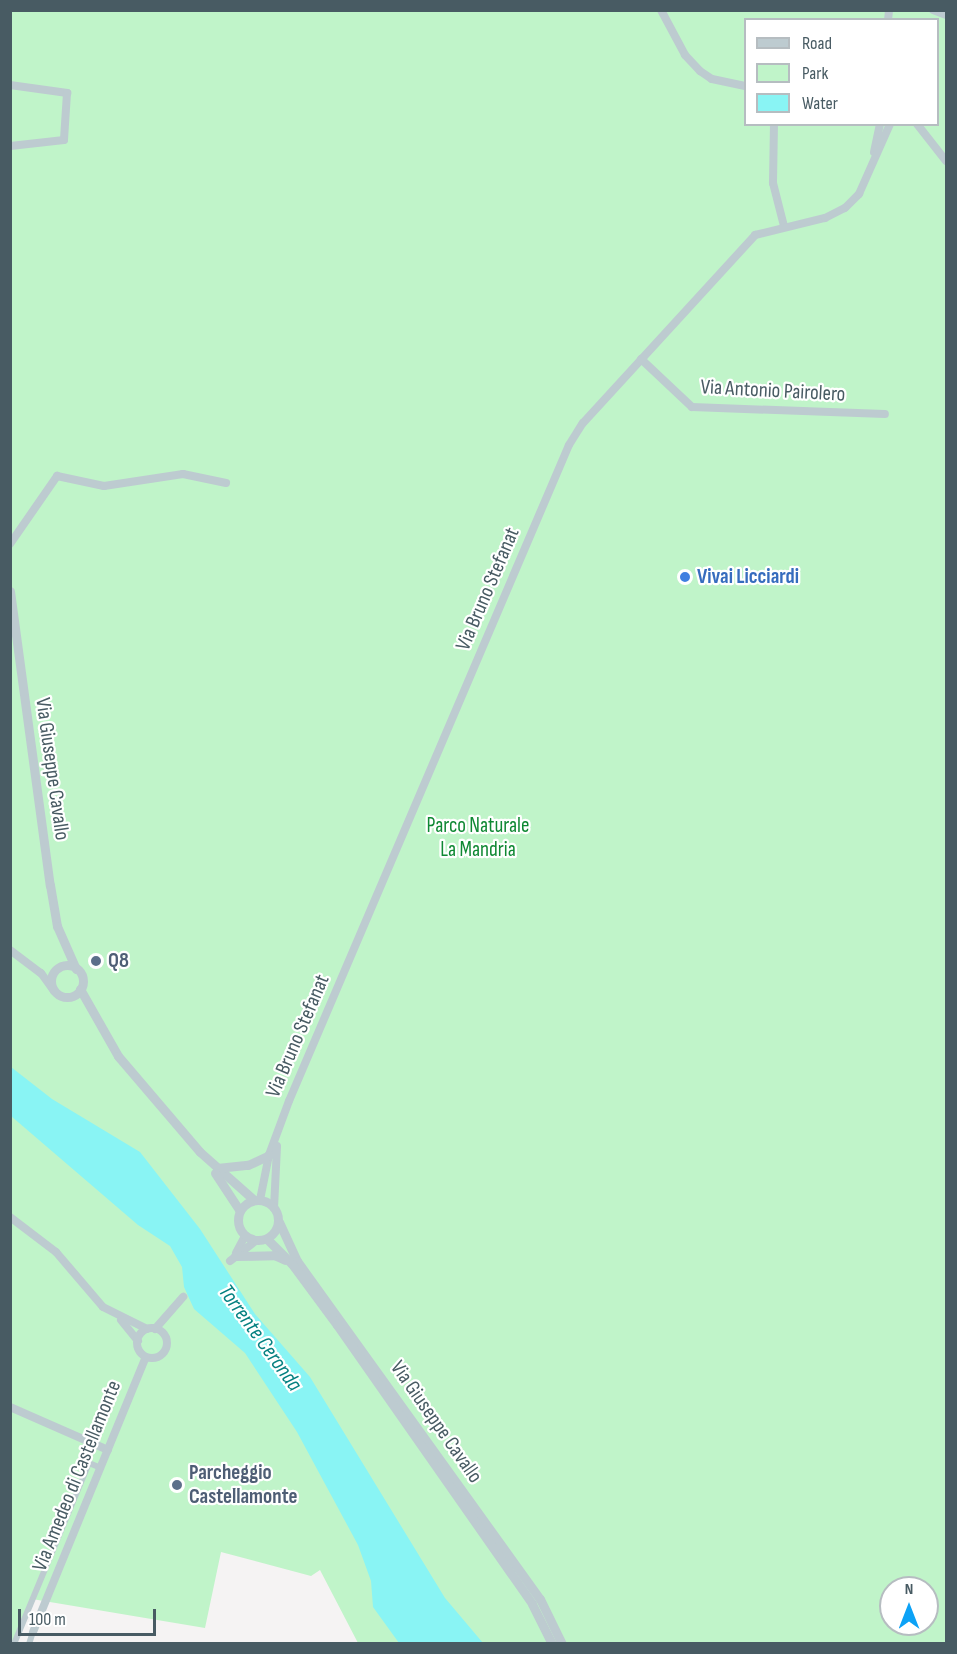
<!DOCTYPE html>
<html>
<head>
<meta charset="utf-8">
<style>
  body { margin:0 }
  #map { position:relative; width:957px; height:1654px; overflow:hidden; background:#f5f3f3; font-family:"Sofia Sans Condensed",sans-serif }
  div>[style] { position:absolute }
  .green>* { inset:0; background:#c0f4c9 }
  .water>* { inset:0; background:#89f4f4 }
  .pedestrian>* { height:6px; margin:-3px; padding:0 3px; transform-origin:3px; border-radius:3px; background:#bdcbd0 }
  .minor>* { height:8px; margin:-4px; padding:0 4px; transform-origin:4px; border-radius:4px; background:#bdcbd0 }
  .minor>.ring { margin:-4px; padding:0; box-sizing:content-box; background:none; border:8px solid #bdcbd0; border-radius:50% }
  .tertiary>* { height:9px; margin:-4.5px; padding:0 4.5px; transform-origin:4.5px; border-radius:4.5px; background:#bdcbd0 }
  .tertiary>.ring { margin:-4.5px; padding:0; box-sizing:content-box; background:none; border:9px solid #bdcbd0; border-radius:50% }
  .dots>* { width:16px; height:16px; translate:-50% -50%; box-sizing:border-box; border:3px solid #fff; border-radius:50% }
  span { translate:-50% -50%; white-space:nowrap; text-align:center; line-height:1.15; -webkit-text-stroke:4.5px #fff; paint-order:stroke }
  .street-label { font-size:21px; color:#485b63 }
  .shop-label { font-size:21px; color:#366cbe; font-weight:700 }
  .left { translate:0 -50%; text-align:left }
  .park-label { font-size:21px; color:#0f8833 }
  .service-label { font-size:21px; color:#4e5e75; font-weight:700 }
  .water-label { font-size:22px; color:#068181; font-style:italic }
  .frame { position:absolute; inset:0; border:12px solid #485b63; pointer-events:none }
  .legend { position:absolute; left:744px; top:18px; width:195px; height:108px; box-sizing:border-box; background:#fff; border:2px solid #b6bdc1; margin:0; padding:8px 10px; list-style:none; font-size:18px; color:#485b63 }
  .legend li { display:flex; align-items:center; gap:12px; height:30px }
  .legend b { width:30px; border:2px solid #b6bdc1 }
  .north { position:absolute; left:879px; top:1576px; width:60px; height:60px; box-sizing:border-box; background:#fff; border:2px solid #b6bdc1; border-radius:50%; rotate:0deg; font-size:16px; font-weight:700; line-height:24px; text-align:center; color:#485b63 }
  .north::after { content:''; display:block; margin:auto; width:21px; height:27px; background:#0ca2f6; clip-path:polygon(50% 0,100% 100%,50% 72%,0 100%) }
  .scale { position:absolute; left:18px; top:1609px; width:138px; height:27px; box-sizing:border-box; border:3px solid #485b63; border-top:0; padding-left:8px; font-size:18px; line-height:21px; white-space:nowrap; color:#485b63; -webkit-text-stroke:4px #fff; paint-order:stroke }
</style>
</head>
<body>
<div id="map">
  <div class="green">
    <i style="clip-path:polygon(evenodd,11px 11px,946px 11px,946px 1643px,358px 1643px,320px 1570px,311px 1576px,221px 1552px,205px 1628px,32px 1599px,15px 1643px,11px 1644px,11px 11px,746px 20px,938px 20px,938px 124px,746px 124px,746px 20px,11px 11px,891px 1588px,927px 1588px,927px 1624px,891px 1624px,891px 1588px)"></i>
  </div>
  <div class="water">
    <i style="clip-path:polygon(11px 1067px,52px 1099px,140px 1152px,200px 1229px,255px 1314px,310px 1377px,445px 1598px,483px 1643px,399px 1643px,373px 1607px,371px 1581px,358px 1545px,297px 1432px,245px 1353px,194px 1309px,184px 1287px,182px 1267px,170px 1246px,138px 1225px,11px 1116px)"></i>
  </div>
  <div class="pedestrian">
    <i style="left:14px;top:1644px;width:196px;rotate:-67.5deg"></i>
    <i style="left:89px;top:1463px;width:13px;rotate:23deg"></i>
    <i style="left:29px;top:1644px;width:13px;rotate:-72deg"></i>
  </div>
  <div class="minor">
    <i style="left:661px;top:10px;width:51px;rotate:61.9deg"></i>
    <i style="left:685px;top:55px;width:22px;rotate:47deg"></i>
    <i style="left:700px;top:71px;width:14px;rotate:34deg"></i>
    <i style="left:712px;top:79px;width:35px;rotate:12deg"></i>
    <i style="left:933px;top:10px;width:14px;rotate:21deg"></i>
    <i style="left:888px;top:20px;width:10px;rotate:-84deg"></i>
    <i style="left:10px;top:85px;width:58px;rotate:8deg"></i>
    <i style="left:67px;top:93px;width:47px;rotate:93.7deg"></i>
    <i style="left:64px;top:140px;width:54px;rotate:173.7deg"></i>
    <i style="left:774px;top:124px;width:59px;rotate:91deg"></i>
    <i style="left:773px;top:183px;width:44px;rotate:75.7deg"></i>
    <i style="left:917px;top:124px;width:47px;rotate:51.9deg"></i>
    <i style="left:874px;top:152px;width:29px;rotate:-78deg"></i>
    <i style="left:641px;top:359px;width:70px;rotate:43.3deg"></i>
    <i style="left:692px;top:407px;width:193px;rotate:2.1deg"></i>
    <i style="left:10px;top:544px;width:83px;rotate:-55.3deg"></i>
    <i style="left:57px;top:476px;width:48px;rotate:12deg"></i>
    <i style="left:104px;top:486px;width:80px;rotate:-8.6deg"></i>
    <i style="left:183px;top:474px;width:44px;rotate:11.8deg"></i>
    <i style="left:10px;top:950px;width:39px;rotate:37deg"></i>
    <i style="left:41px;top:973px;width:22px;rotate:54deg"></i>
    <i style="left:260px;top:1200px;width:46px;rotate:-78.7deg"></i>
    <i style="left:269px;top:1155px;width:58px;rotate:-69.7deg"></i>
    <i style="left:289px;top:1101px;width:713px;rotate:-66.89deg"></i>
    <i style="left:569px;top:445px;width:26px;rotate:-58deg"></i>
    <i style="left:583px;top:423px;width:255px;rotate:-47.5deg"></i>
    <i style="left:755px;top:235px;width:72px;rotate:-13.7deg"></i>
    <i style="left:825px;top:218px;width:22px;rotate:-27deg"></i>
    <i style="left:845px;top:208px;width:20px;rotate:-45deg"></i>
    <i style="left:859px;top:194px;width:77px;rotate:-66.1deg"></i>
    <i style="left:274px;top:1208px;width:62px;rotate:-87.2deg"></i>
    <i style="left:10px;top:1217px;width:58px;rotate:37.3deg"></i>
    <i style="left:56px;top:1252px;width:72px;rotate:49.5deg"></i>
    <i style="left:103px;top:1307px;width:49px;rotate:26.6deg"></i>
    <i style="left:236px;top:1253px;width:19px;rotate:-62deg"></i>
    <i style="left:230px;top:1261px;width:33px;rotate:-38deg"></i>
    <i style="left:121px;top:1320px;width:27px;rotate:51deg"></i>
    <i class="ring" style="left:137px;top:1328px;width:22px;height:22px"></i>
    <i style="left:155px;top:1329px;width:43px;rotate:-48.8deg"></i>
    <i style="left:10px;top:1407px;width:107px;rotate:23.7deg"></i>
    <i style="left:33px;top:1632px;width:297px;rotate:-67.7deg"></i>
  </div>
  <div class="tertiary">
    <i style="left:10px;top:591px;width:297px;rotate:82.3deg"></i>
    <i style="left:50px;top:885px;width:42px;rotate:80.3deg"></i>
    <i style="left:57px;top:926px;width:47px;rotate:66.2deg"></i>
    <i class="ring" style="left:51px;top:965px;width:23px;height:23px"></i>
    <i style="left:80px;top:989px;width:77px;rotate:60.4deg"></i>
    <i style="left:118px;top:1056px;width:126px;rotate:49.5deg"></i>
    <i style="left:200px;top:1152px;width:72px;rotate:41.6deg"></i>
    <i style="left:217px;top:1168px;width:31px;rotate:-6deg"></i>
    <i style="left:248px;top:1165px;width:23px;rotate:-25deg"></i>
    <i style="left:215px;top:1173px;width:45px;rotate:56.7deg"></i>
    <i class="ring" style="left:238px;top:1200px;width:31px;height:31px"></i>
    <i style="left:279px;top:1222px;width:43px;rotate:65.2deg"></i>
    <i style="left:297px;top:1261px;width:416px;rotate:54.3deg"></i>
    <i style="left:540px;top:1599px;width:50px;rotate:63.9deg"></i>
    <i style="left:267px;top:1239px;width:35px;rotate:45deg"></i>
    <i style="left:292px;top:1264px;width:76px;rotate:53.6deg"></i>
    <i style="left:337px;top:1325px;width:340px;rotate:55deg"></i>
    <i style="left:532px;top:1604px;width:45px;rotate:63.4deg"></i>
    <i style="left:235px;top:1256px;width:39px;rotate:-1deg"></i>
    <i style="left:274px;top:1255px;width:12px;rotate:24deg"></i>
  </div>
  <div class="dots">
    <i style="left:685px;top:577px;background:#3f7fe0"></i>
    <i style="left:96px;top:961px;background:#5c6f8a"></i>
    <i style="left:177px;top:1485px;background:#5c6f8a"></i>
  </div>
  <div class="street-label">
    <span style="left:773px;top:391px;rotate:3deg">Via Antonio Pairolero</span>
    <span style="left:488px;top:589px;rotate:-67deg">Via Bruno Stefanat</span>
    <span style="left:52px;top:769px;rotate:82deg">Via Giuseppe Cavallo</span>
    <span style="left:298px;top:1036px;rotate:-67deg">Via Bruno Stefanat</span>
    <span style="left:436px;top:1422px;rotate:55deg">Via Giuseppe Cavallo</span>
    <span style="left:77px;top:1476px;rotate:-68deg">Via Amedeo di Castellamonte</span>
  </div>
  <div class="shop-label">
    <span class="left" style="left:697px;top:577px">Vivai Licciardi</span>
  </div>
  <div class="park-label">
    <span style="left:478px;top:838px">Parco Naturale<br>La Mandria</span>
  </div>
  <div class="service-label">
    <span class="left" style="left:108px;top:961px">Q8</span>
    <span class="left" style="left:189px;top:1485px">Parcheggio<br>Castellamonte</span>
  </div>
  <div class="water-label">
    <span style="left:260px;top:1338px;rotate:54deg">Torrente Ceronda</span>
  </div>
  <div class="frame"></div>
  <ul class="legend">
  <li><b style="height:8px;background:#bdcbd0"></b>Road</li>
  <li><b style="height:16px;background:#c0f4c9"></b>Park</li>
  <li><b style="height:16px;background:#89f4f4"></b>Water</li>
  </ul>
  <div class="north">N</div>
  <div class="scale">100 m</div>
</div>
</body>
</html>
